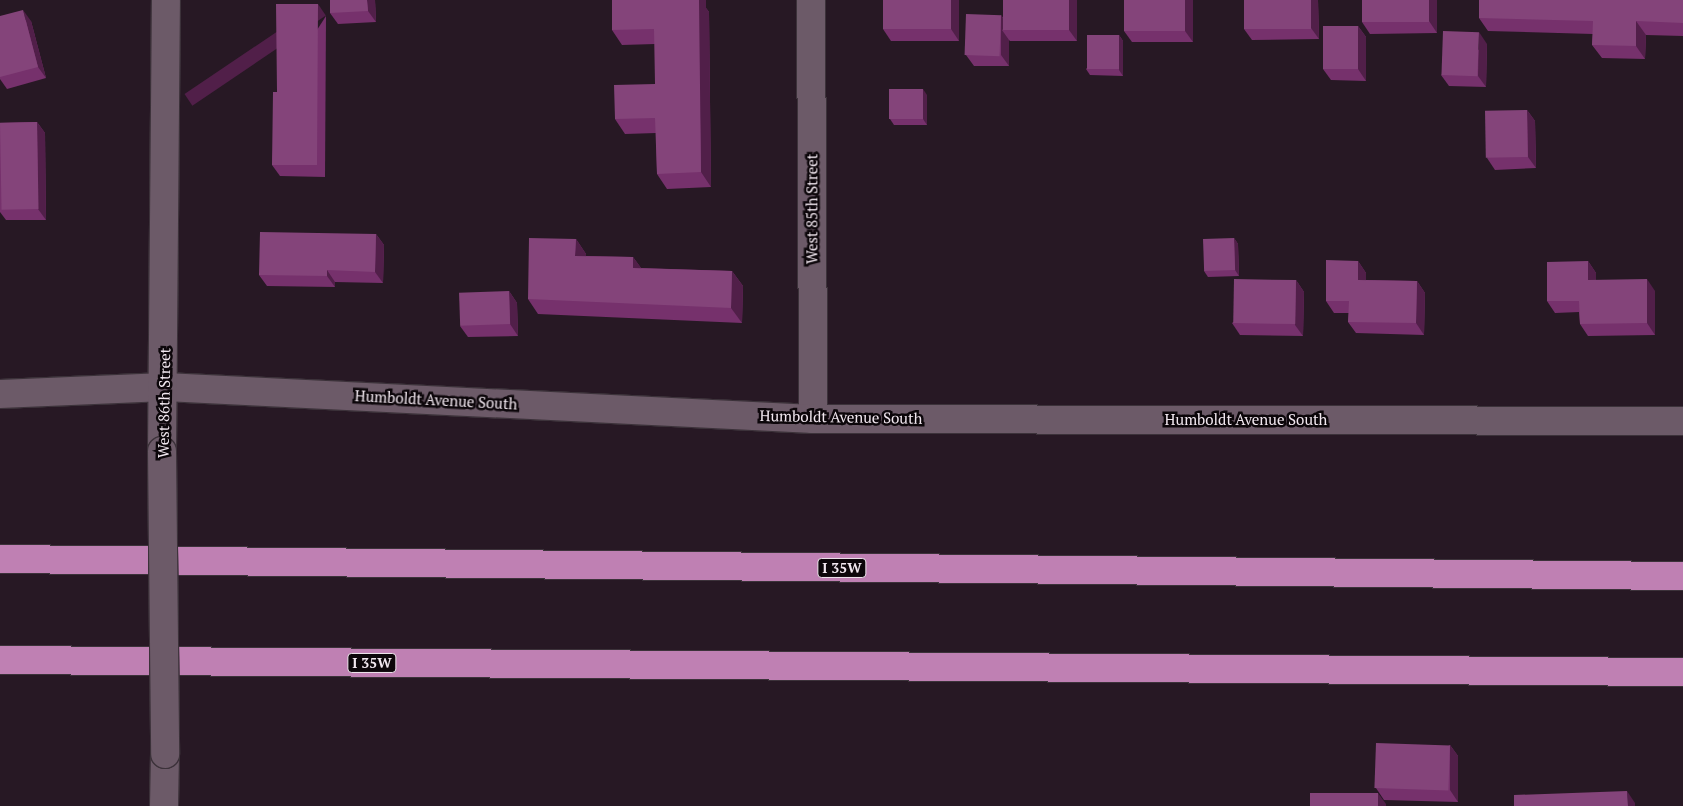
<!DOCTYPE html>
<html>
<head>
<meta charset="utf-8">
<style>
  body { margin:0 }
  #map { position:relative; width:1683px; height:806px; overflow:hidden; background:#271824; font-family:"PT Serif",serif }
  div>[style] { position:absolute }
  .roads { filter:drop-shadow(1px 0 #3c323a) drop-shadow(-1px 0 #3c323a) drop-shadow(0 1px #3c323a) drop-shadow(0 -1px #3c323a) }
  .minor>* { height:28px; margin:-14px; padding:0 14px; transform-origin:14px; border-radius:14px; background:#6c5a68 }
  .tertiary>* { height:28px; margin:-14px; padding:0 14px; transform-origin:14px; border-radius:14px; background:#6c5a68 }
  .motorway>* { height:28px; margin:-14px; padding:0 14px; transform-origin:14px; border-radius:14px; background:#bf80b3 }
  .bridges { filter:drop-shadow(1px 0 #3c323a) drop-shadow(-1px 0 #3c323a) drop-shadow(0 1px #3c323a) drop-shadow(0 -1px #3c323a) }
  .tertiary-bridge>* { height:28px; margin:-14px; padding:0 14px; transform-origin:14px; border-radius:14px; background:#6c5a68 }
  .wall>* { inset:0; background:#76316c }
  .shaded-wall>* { inset:0; background:#511f49; transform-origin:0 0 }
  .building>* { inset:0; background:#84447a; transform-origin:0 0 }
  span { translate:-50% -50%; white-space:nowrap; text-align:center; line-height:1.15; -webkit-text-stroke:5px #0c060a; paint-order:stroke }
  .shield-label span { padding:1px 4px; background:#0c060a; border:1px solid; border-radius:4px; -webkit-text-stroke-width:0 }
  .shield-label { font-size:14px; color:#f2e8f0; font-weight:700 }
  .street-label { font-size:15px; color:#f2e8f0 }
</style>
</head>
<body>
<div id="map">
  <div class="roads">
    <div class="minor">
      <i style="left:811px;top:0;width:419px;rotate:89.7deg"></i>
      <i style="left:0;top:394px;width:165px;rotate:-2.4deg"></i>
      <i style="left:165px;top:387px;width:649px;rotate:2.83deg"></i>
      <i style="left:813px;top:419px;width:870px;rotate:0.13deg"></i>
    </div>
    <div class="tertiary">
      <i style="left:162px;top:451px;width:451px;rotate:-89.5deg"></i>
      <i style="left:164px;top:806px;width:52px;rotate:-88.9deg"></i>
    </div>
    <div class="motorway">
      <i style="left:0;top:559px;width:1683px;rotate:0.58deg"></i>
      <i style="left:0;top:660px;width:1683px;rotate:0.41deg"></i>
    </div>
  </div>
  <div class="bridges">
    <div class="tertiary-bridge">
      <i style="left:162px;top:451px;width:303px;rotate:89.4deg"></i>
    </div>
  </div>
  <div class="wall">
    <i style="clip-path:polygon(330px 0,375px 0,376px 22px,338px 24px,330px 13px)"></i>
    <i style="clip-path:polygon(959px 0,959px 41px,891px 41px,883px 29px)"></i>
    <i style="clip-path:polygon(1077px 0,1077px 41px,1010px 41px,1009px 40px,1009px 66px,974px 66px,966px 55px,1001px 15px,1002px 17px)"></i>
    <i style="clip-path:polygon(1193px 0,1193px 42px,1132px 42px,1124px 31px)"></i>
    <i style="clip-path:polygon(1318px 0,1319px 39px,1252px 40px,1244px 29px)"></i>
    <i style="clip-path:polygon(1362px 0,1437px 0,1437px 33px,1370px 34px,1362px 22px)"></i>
    <i style="clip-path:polygon(1683px 0,1683px 36px,1646px 35px,1645px 59px,1602px 58px,1592px 45px,1593px 34px,1488px 31px,1479px 18px)"></i>
    <i style="clip-path:polygon(706px 8px,709px 12px,711px 187px,667px 189px,657px 174px,656px 133px,625px 134px,615px 119px,655px 84px,655px 44px,622px 45px,612px 30px)"></i>
    <i style="clip-path:polygon(0 16px,31px 21px,46px 78px,7px 89px,0 79px)"></i>
    <i style="clip-path:polygon(326px 16px,325px 177px,280px 176px,272px 165px,277px 92px)"></i>
    <i style="clip-path:polygon(1358px 26px,1366px 37px,1366px 81px,1331px 80px,1323px 69px)"></i>
    <i style="clip-path:polygon(1119px 35px,1123px 41px,1123px 76px,1090px 75px,1086px 69px)"></i>
    <i style="clip-path:polygon(1487px 44px,1486px 87px,1449px 86px,1441px 75px)"></i>
    <i style="clip-path:polygon(927px 95px,927px 125px,894px 125px,890px 119px)"></i>
    <i style="clip-path:polygon(1527px 110px,1535px 121px,1536px 168px,1495px 170px,1487px 158px)"></i>
    <i style="clip-path:polygon(37px 122px,45px 133px,46px 220px,6px 220px,0 212px,0 123px)"></i>
    <i style="clip-path:polygon(376px 234px,384px 245px,383px 283px,335px 282px,335px 287px,267px 286px,259px 275px)"></i>
    <i style="clip-path:polygon(1234px 238px,1238px 244px,1239px 276px,1208px 277px,1204px 271px)"></i>
    <i style="clip-path:polygon(576px 239px,586px 254px,586px 256px,633px 257px,641px 268px,732px 271px,743px 286px,742px 323px,538px 314px,528px 299px)"></i>
    <i style="clip-path:polygon(1358px 261px,1366px 273px,1366px 280px,1417px 281px,1425px 293px,1424px 335px,1356px 333px,1348px 322px,1349px 313px,1334px 313px,1326px 301px)"></i>
    <i style="clip-path:polygon(1588px 261px,1596px 273px,1596px 280px,1655px 291px,1655px 335px,1588px 336px,1580px 324px,1579px 312px,1555px 313px,1547px 301px)"></i>
    <i style="clip-path:polygon(1296px 280px,1304px 292px,1303px 336px,1240px 335px,1232px 323px)"></i>
    <i style="clip-path:polygon(509px 291px,517px 303px,518px 336px,468px 337px,460px 326px)"></i>
    <i style="clip-path:polygon(1450px 745px,1458px 756px,1458px 802px,1384px 800px,1376px 788px)"></i>
  </div>
  <div class="shaded-wall">
    <i style="clip-path:polygon(367px 0,375px 0,376px 22px,368px 11px)"></i>
    <i style="clip-path:polygon(698px 0,706px 0,706px 8px,709px 12px,711px 187px,701px 172px)"></i>
    <i style="clip-path:polygon(951px 0,959px 0,959px 41px,951px 29px)"></i>
    <i style="clip-path:polygon(1069px 0,1077px 0,1077px 41px,1069px 30px)"></i>
    <i style="clip-path:polygon(1185px 0,1193px 0,1193px 42px,1185px 31px)"></i>
    <i style="clip-path:polygon(1311px 0,1318px 0,1319px 39px,1311px 28px)"></i>
    <i style="clip-path:polygon(1429px 0,1437px 0,1437px 33px,1429px 21px)"></i>
    <i style="left:318px;top:4px;width:14px;height:161px;rotate:56deg"></i>
    <i style="clip-path:polygon(23px 10px,31px 21px,46px 78px,38px 67px)"></i>
    <i style="clip-path:polygon(1001px 15px,1009px 26px,1002px 30px,1009px 40px,1009px 66px,1001px 55px)"></i>
    <i style="clip-path:polygon(1636px 21px,1646px 35px,1645px 59px,1636px 46px)"></i>
    <i style="clip-path:polygon(1358px 26px,1366px 37px,1366px 81px,1358px 69px)"></i>
    <i style="clip-path:polygon(1479px 32px,1487px 44px,1486px 87px,1478px 76px)"></i>
    <i style="clip-path:polygon(1119px 35px,1123px 41px,1123px 76px,1119px 70px)"></i>
    <i style="clip-path:polygon(923px 89px,927px 95px,927px 125px,923px 119px)"></i>
    <i style="clip-path:polygon(1527px 110px,1535px 121px,1536px 168px,1528px 157px)"></i>
    <i style="clip-path:polygon(37px 122px,45px 133px,46px 220px,38px 209px)"></i>
    <i style="clip-path:polygon(376px 234px,384px 245px,383px 283px,375px 272px)"></i>
    <i style="clip-path:polygon(1234px 238px,1238px 244px,1239px 276px,1235px 270px)"></i>
    <i style="clip-path:polygon(576px 239px,586px 254px,586px 271px,575px 256px)"></i>
    <i style="clip-path:polygon(633px 257px,644px 272px,633px 268px)"></i>
    <i style="clip-path:polygon(1358px 261px,1366px 273px,1366px 291px,1358px 280px)"></i>
    <i style="clip-path:polygon(1588px 261px,1596px 273px,1596px 291px,1588px 280px)"></i>
    <i style="clip-path:polygon(327px 270px,335px 282px,335px 287px,327px 276px)"></i>
    <i style="clip-path:polygon(732px 271px,743px 286px,742px 323px,731px 308px)"></i>
    <i style="clip-path:polygon(1647px 279px,1655px 291px,1655px 335px,1647px 323px)"></i>
    <i style="clip-path:polygon(1296px 280px,1304px 292px,1303px 336px,1295px 325px)"></i>
    <i style="clip-path:polygon(1417px 281px,1425px 293px,1424px 335px,1416px 323px)"></i>
    <i style="clip-path:polygon(509px 291px,517px 303px,518px 336px,510px 324px)"></i>
    <i style="clip-path:polygon(1450px 745px,1458px 756px,1458px 802px,1450px 790px)"></i>
    <i style="clip-path:polygon(1627px 791px,1635px 803px,1635px 806px,1628px 806px)"></i>
    <i style="clip-path:polygon(1378px 793px,1386px 804px,1386px 806px,1378px 806px)"></i>
  </div>
  <div class="building">
    <i style="clip-path:polygon(330px 0,367px 0,368px 11px,330px 13px)"></i>
    <i style="clip-path:polygon(612px 0,699px 0,701px 172px,657px 174px,655px 118px,615px 119px,614px 85px,655px 84px,654px 29px,612px 30px)"></i>
    <i style="left:883px;top:0;width:68px;height:29px"></i>
    <i style="left:1003px;top:0;width:66px;height:30px"></i>
    <i style="left:1124px;top:0;width:61px;height:31px"></i>
    <i style="left:1244px;top:0;width:67px;height:29px"></i>
    <i style="left:1362px;top:0;width:67px;height:22px"></i>
    <i style="clip-path:polygon(1479px 0,1683px 0,1683px 23px,1636px 21px,1636px 46px,1592px 45px,1593px 21px,1479px 18px)"></i>
    <i style="clip-path:polygon(276px 4px,318px 4px,317px 165px,272px 165px,273px 92px,277px 92px)"></i>
    <i style="clip-path:polygon(23px 10px,38px 67px,0 77px,0 16px)"></i>
    <i style="left:966px;top:14px;width:35px;height:41px;rotate:2deg"></i>
    <i style="left:1323px;top:26px;width:35px;height:43px"></i>
    <i style="left:1443px;top:31px;width:36px;height:44px;rotate:2deg"></i>
    <i style="left:1087px;top:35px;width:32px;height:34px"></i>
    <i style="left:889px;top:89px;width:34px;height:30px"></i>
    <i style="left:1527px;top:110px;width:47px;height:42px;rotate:89deg"></i>
    <i style="left:37px;top:122px;width:87px;height:37px;rotate:89deg"></i>
    <i style="clip-path:polygon(260px 232px,376px 234px,375px 272px,327px 270px,327px 276px,259px 275px)"></i>
    <i style="clip-path:polygon(529px 238px,576px 239px,575px 256px,633px 257px,633px 268px,732px 271px,731px 308px,528px 299px)"></i>
    <i style="left:1234px;top:238px;width:32px;height:31px;rotate:88deg"></i>
    <i style="clip-path:polygon(1326px 260px,1358px 261px,1358px 280px,1417px 281px,1416px 323px,1348px 322px,1349px 301px,1326px 301px)"></i>
    <i style="clip-path:polygon(1588px 261px,1588px 280px,1647px 279px,1647px 323px,1580px 324px,1579px 301px,1547px 301px,1547px 262px)"></i>
    <i style="left:1234px;top:279px;width:62px;height:44px;rotate:1deg"></i>
    <i style="left:509px;top:291px;width:33px;height:50px;rotate:88deg"></i>
    <i style="left:1376px;top:743px;width:74px;height:45px;rotate:2deg"></i>
    <i style="clip-path:polygon(1627px 791px,1628px 806px,1514px 806px,1514px 795px)"></i>
    <i style="left:1378px;top:793px;width:13px;height:68px;rotate:90deg"></i>
  </div>
  <div class="shield-label">
    <span style="left:842px;top:568px">I 35W</span>
    <span style="left:372px;top:663px">I 35W</span>
  </div>
  <div class="street-label">
    <span style="left:812px;top:209px;rotate:-90deg">West 85th Street</span>
    <span style="left:436px;top:400px;rotate:3deg">Humboldt Avenue South</span>
    <span style="left:164px;top:403px;rotate:-89deg">West 86th Street</span>
    <span style="left:841px;top:417px;rotate:1deg">Humboldt Avenue South</span>
    <span style="left:1246px;top:420px">Humboldt Avenue South</span>
  </div>
</div>
</body>
</html>
